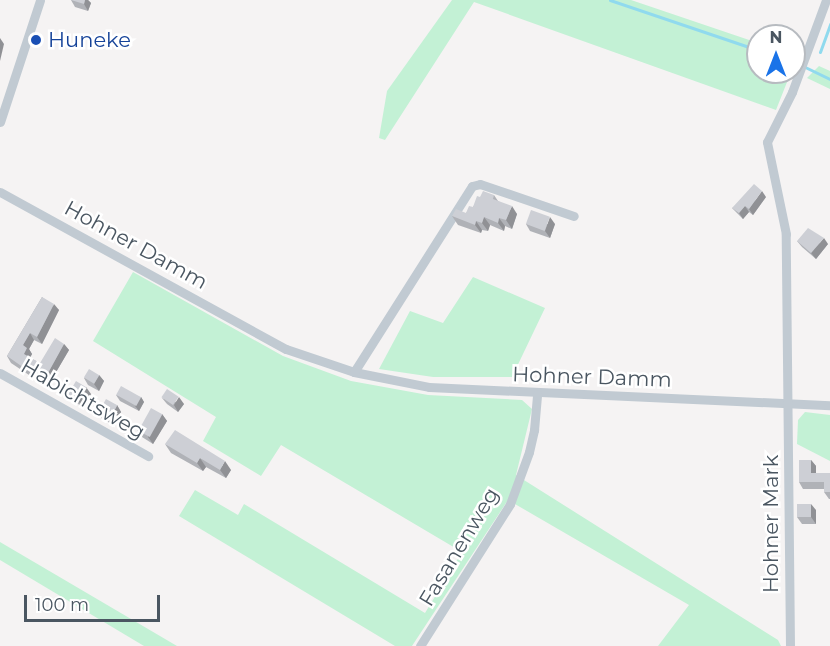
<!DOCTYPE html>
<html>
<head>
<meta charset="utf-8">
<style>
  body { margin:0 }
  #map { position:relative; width:830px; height:646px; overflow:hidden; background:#f5f3f3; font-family:Montserrat,sans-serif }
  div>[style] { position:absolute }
  .green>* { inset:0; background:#c3f1d5 }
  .stream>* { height:3px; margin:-1.5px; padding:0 1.5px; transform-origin:1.5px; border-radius:1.5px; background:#90daee }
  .minor>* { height:9px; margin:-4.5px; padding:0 4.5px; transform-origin:4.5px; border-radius:4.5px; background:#c1cad2 }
  .wall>* { inset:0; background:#b0b2b7 }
  .shaded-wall>* { inset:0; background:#909195 }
  .building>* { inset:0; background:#cdcfd5; transform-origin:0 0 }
  .dots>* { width:16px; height:16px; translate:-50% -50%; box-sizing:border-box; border:3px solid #fff; border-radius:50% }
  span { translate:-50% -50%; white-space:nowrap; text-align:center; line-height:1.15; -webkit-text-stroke:5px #fff; paint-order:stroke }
  .transit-label { font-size:21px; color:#164399 }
  .left { translate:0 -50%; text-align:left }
  .street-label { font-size:21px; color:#4a5661 }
  .north { position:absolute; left:746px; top:24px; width:60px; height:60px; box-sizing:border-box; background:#fff; border:2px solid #b7bbc0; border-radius:50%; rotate:0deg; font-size:16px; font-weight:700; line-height:24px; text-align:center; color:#4a5661 }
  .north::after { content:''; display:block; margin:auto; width:21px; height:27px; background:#1a73e8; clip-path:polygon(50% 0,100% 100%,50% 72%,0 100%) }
  .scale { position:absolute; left:24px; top:595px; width:136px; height:27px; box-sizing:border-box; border:3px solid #4a5661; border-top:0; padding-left:8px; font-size:18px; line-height:21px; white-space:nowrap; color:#4a5661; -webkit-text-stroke:4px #fff; paint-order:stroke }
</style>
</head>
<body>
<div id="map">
  <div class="green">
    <i style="clip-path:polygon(452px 0,631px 0,758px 43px,758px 72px,791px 72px,776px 110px,474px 2px,385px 140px,379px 138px,387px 91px)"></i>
    <i style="clip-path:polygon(819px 66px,830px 71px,830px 89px,807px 78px)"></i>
    <i style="clip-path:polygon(133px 272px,283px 356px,351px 381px,428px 395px,522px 400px,532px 409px,516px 475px,778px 640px,781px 646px,658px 646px,689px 605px,508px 500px,412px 646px,395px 646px,179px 516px,195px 490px,238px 515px,244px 504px,425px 613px,462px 552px,281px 445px,261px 476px,203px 441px,216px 417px,93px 341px)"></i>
    <i style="clip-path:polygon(473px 277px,545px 308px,512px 377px,433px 377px,379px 369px,410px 311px,443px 323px)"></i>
    <i style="clip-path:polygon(805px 412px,830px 415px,830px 461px,797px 444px,798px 420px)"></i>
    <i style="clip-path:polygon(0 543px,0 542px,177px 646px,144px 646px,0 560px)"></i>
  </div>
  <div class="stream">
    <i style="left:610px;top:0;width:156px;rotate:18.7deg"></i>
    <i style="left:820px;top:52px;width:30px;rotate:-70deg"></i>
    <i style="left:805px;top:67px;width:28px;rotate:26deg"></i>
  </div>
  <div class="minor">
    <i style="left:0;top:122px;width:128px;rotate:-71.8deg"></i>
    <i style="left:0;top:192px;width:326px;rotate:28.8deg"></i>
    <i style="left:286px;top:349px;width:72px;rotate:18.7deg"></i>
    <i style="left:354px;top:372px;width:76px;rotate:11.3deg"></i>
    <i style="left:429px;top:387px;width:401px;rotate:2.6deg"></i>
    <i style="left:354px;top:372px;width:220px;rotate:-57.6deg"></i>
    <i style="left:472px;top:186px;width:8px;rotate:-14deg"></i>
    <i style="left:480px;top:184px;width:99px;rotate:18.8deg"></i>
    <i style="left:0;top:373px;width:170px;rotate:29.3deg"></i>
    <i style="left:420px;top:646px;width:168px;rotate:-57.6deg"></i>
    <i style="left:510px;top:504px;width:55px;rotate:-69.9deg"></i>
    <i style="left:529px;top:452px;width:23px;rotate:-77deg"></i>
    <i style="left:534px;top:430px;width:36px;rotate:-85deg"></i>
    <i style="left:790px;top:646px;width:412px;rotate:-90.6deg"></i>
    <i style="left:786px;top:234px;width:94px;rotate:-101.7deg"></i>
    <i style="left:767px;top:142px;width:56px;rotate:-63.4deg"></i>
    <i style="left:792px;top:92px;width:98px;rotate:-69.7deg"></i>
  </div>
  <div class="wall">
    <i style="clip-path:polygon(71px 0,88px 0,91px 3px,88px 11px,75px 7px)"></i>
    <i style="clip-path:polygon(494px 195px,498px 201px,517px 214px,512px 229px,505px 226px,504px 231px,490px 225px,488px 231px,482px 230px,481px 233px,458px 225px,452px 216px,466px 213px,473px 207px,480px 197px)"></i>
    <i style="clip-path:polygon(766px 197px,753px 215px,749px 212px,743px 219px,732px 208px)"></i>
    <i style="clip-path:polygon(526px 224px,555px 224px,550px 238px,530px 231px)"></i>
    <i style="clip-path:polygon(797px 241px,828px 244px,816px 259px,802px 247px)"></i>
    <i style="clip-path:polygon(42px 297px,59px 310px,42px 344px,34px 340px,29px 349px,32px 354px,30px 358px,40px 363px,64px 344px,69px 350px,52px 379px,46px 375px,41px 383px,11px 363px,7px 356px)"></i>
    <i style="clip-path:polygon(99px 375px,104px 381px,99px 391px,88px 385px,84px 378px)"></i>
    <i style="clip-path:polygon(91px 394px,83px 407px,73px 401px,68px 395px)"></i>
    <i style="clip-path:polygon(116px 395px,141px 397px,144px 402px,139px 411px,120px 401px)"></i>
    <i style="clip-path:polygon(162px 398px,184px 404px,178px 412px,167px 404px)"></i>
    <i style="clip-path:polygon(117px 405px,121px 412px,114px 425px,102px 419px,98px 412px)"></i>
    <i style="clip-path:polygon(162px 414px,167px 421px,153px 444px,142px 437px,137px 430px)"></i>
    <i style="clip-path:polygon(165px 444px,231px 470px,226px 478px,206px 467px,203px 471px,171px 453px)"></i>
    <i style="clip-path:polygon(811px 460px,816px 466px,816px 473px,830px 473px,830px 499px,829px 499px,824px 492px,824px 489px,803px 489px,799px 482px)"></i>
    <i style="clip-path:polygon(816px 510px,816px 524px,802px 524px,797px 517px)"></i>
  </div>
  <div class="shaded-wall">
    <i style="clip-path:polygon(85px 0,88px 0,91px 3px,88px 11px,84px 4px)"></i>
    <i style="clip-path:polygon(0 38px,4px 44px,0 61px)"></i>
    <i style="clip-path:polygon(762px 191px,766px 197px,753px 215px,749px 209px)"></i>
    <i style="clip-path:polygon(512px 206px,517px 214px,512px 229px,506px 220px)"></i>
    <i style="clip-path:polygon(745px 206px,749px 212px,743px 219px,739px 213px)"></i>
    <i style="clip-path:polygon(484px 217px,490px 225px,488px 231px,482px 223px)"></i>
    <i style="clip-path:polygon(550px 217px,555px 224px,550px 238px,545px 231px)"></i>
    <i style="clip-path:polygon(499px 218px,505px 226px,504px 231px,498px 223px)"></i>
    <i style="clip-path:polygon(476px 221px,482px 230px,481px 233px,475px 225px)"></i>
    <i style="clip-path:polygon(824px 238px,828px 244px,816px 259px,811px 253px)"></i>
    <i style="clip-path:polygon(54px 304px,59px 310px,42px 344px,37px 337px)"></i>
    <i style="clip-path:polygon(30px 333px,34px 340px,29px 349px,32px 354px,28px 361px,24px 354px,23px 345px)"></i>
    <i style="clip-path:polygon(64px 344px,69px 350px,52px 379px,48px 373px)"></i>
    <i style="clip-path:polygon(41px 369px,46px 375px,41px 383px,37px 377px)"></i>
    <i style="clip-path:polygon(99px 375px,104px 381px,99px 391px,94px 384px)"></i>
    <i style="clip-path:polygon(86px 387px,91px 394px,83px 407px,78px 401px)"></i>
    <i style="clip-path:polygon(141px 397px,144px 402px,139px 411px,135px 406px)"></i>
    <i style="clip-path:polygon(179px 397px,184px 404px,178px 412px,174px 405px)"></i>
    <i style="clip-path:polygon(117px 405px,121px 412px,114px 425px,109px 419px)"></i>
    <i style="clip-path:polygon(162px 414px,167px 421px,153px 444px,148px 437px)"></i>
    <i style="clip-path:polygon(200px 458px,206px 467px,203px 471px,197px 463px)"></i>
    <i style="clip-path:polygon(811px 460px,816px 466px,816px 480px,811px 473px)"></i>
    <i style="clip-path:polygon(225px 461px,231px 470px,226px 478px,220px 470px)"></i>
    <i style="clip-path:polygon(811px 504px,816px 510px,816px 524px,811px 517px)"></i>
  </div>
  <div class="building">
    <i style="clip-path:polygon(71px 0,85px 0,84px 4px)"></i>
    <i style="clip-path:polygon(754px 184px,762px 191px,749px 209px,745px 206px,739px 213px,732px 208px)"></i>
    <i style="clip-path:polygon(483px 191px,494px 195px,493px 199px,512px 206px,506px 220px,499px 218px,498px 223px,484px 217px,482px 223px,476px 221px,475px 225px,452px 216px,456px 209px,466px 213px,469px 206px,473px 207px,477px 196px,480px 197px)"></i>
    <i style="left:531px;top:210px;width:20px;height:15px;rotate:20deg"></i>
    <i style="clip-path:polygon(808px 228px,824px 238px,811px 253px,797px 241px)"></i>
    <i style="clip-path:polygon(42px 297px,54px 304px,37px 337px,30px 333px,23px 345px,27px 348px,24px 354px,40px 363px,55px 338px,64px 344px,48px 373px,41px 369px,37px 377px,7px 356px)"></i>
    <i style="left:89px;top:369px;width:12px;height:10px;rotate:31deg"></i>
    <i style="left:76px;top:381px;width:12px;height:16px;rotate:31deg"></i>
    <i style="left:121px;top:386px;width:23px;height:10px;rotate:29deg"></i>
    <i style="left:167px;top:389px;width:14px;height:10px;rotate:34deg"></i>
    <i style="left:106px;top:399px;width:13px;height:15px;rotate:29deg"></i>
    <i style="left:151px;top:408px;width:13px;height:26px;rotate:29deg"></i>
    <i style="clip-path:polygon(175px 430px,225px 461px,220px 470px,200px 458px,197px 463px,165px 444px)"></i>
    <i style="clip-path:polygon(799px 460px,811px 460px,811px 473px,830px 473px,830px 492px,824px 492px,824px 482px,799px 482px)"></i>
    <i style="left:797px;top:504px;width:14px;height:13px"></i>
  </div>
  <div class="dots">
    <i style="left:36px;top:40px;background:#1a4fb4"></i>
  </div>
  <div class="transit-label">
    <span class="left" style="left:48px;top:40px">Huneke</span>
  </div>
  <div class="street-label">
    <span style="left:136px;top:245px;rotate:29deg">Hohner Damm</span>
    <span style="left:592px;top:377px;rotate:2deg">Hohner Damm</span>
    <span style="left:83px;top:399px;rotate:30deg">Habichtsweg</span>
    <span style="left:771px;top:524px;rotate:-90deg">Hohner Mark</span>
    <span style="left:459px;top:547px;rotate:-59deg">Fasanenweg</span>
  </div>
  <div class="north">N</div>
  <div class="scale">100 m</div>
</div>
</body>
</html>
